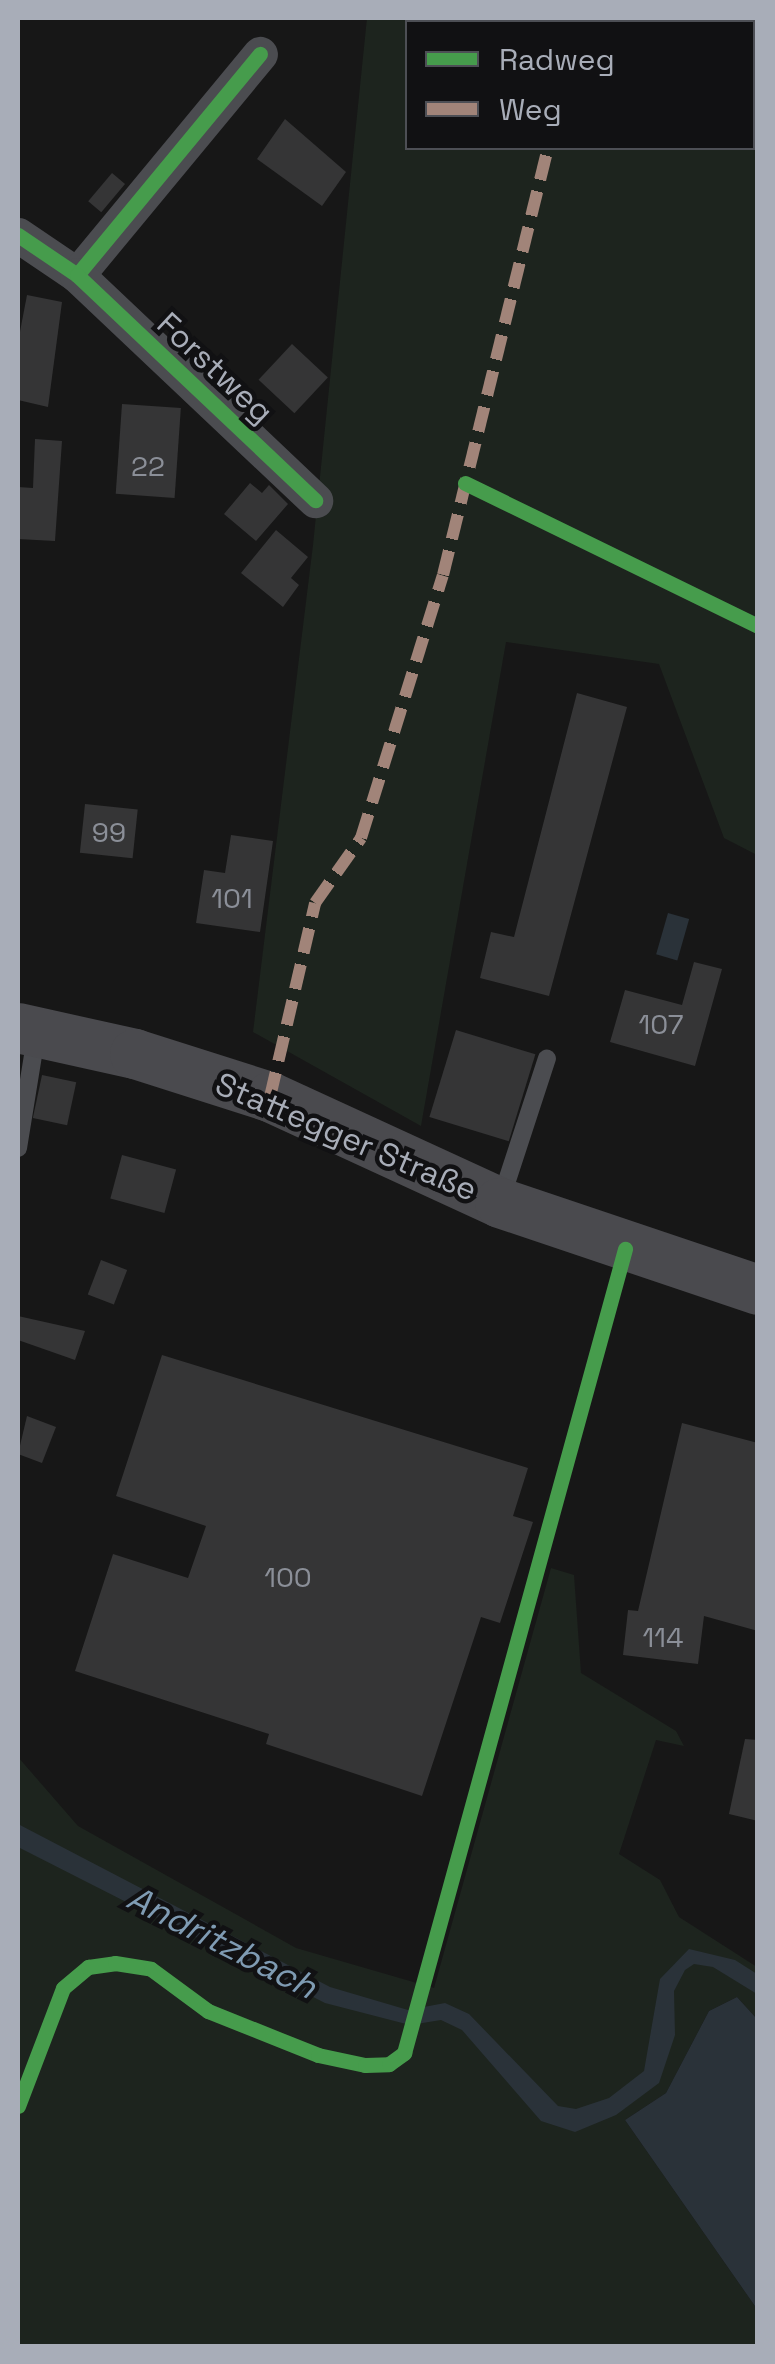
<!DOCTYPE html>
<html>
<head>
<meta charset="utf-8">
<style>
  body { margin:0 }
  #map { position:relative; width:775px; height:2364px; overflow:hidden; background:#171717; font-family:"Space Grotesk",sans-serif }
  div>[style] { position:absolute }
  .green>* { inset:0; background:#1d241e }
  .water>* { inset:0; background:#2a3239; transform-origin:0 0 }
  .building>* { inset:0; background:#353536; transform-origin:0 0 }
  .service>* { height:18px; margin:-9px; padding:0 9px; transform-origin:9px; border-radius:9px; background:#4b4c50 }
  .minor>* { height:35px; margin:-17.5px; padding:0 17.5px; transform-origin:17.5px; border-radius:17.5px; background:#4b4c50 }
  .secondary>* { height:50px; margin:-25px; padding:0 25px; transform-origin:25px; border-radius:25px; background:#4a4a4e }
  .quiet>* { height:12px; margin-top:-6px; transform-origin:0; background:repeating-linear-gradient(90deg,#a18479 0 25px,transparent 0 37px) }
  .cycleway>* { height:15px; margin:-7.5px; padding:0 7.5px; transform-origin:7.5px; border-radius:7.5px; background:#469c4c }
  span { translate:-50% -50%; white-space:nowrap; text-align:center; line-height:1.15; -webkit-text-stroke:9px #111113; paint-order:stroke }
  .number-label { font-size:28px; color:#8b8f98 }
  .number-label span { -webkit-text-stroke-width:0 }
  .street-label { font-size:32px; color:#a8adb8 }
  .water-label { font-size:35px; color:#7f9bb3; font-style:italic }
  .frame { position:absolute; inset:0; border:20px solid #a8adb8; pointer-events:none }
  .legend { position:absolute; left:405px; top:20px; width:350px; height:130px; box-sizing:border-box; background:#111113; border:2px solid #4d4f55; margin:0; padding:12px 18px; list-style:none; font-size:30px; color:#a8adb8 }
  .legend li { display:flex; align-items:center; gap:20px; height:50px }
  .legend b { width:50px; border:2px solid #4d4f55 }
</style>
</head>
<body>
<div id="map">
  <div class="green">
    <i style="clip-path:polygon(evenodd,367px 18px,757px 18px,757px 855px,724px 838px,659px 664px,506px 642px,421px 1126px,253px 1032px,313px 545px,367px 18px,408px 22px,752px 22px,752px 148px,408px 148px,408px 22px)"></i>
    <i style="clip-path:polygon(551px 1568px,574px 1575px,581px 1673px,676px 1731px,684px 1746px,656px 1740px,619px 1854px,660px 1880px,679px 1917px,757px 1967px,757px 2019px,737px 1997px,709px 2011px,666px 2093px,625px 2120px,757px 2309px,757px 2346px,18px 2346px,18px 1757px,78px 1826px,296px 1948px,434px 1988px)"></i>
  </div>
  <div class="water">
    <i style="left:668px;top:913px;width:22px;height:43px;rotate:16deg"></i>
    <i style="clip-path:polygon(18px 1824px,330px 1987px,408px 2010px,445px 2003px,469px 2014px,558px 2106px,576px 2109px,609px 2098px,644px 2071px,660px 1979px,689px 1949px,735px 1960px,757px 1974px,757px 1994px,713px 1967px,694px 1964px,685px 1970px,674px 1991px,675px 2035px,659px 2083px,616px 2115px,575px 2132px,541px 2121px,462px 2030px,441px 2020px,410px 2025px,325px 2003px,18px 1847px)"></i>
    <i style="clip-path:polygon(737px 1997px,757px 2019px,757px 2309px,625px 2120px,666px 2093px,709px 2011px)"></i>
  </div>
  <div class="building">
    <i style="clip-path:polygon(285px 119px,346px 172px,322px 206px,257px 159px)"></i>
    <i style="left:112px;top:173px;width:17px;height:37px;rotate:40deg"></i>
    <i style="clip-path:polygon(27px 295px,62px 302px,48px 407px,18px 400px,18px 342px)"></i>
    <i style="left:292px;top:344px;width:49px;height:49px;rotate:43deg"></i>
    <i style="left:122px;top:404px;width:59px;height:90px;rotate:4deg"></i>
    <i style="clip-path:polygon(35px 439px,62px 441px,55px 541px,18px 539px,18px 487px,33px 488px)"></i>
    <i style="clip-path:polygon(250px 483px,262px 493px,269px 485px,288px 504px,256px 541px,224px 514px)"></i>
    <i style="clip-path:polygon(276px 530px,308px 557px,291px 578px,299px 585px,283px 607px,241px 573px)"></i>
    <i style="clip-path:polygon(577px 693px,627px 707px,549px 996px,480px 978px,491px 932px,514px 937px)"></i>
    <i style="left:85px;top:804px;width:53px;height:49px;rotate:6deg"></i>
    <i style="clip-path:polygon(231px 835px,273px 841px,260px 932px,196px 923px,204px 870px,225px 873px)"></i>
    <i style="clip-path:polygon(694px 962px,722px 969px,695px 1066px,610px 1042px,625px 990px,682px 1005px)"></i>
    <i style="left:456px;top:1030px;width:83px;height:91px;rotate:17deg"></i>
    <i style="left:42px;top:1075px;width:35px;height:44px;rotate:12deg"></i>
    <i style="left:122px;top:1155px;width:56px;height:45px;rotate:15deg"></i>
    <i style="left:101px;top:1260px;width:28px;height:37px;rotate:21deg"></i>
    <i style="clip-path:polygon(18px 1316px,85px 1331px,75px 1360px,18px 1340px)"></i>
    <i style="clip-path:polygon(162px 1355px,528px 1468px,513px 1516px,533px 1522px,500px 1623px,481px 1617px,422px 1796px,266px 1744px,269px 1734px,75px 1671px,113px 1554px,188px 1578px,206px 1526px,116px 1496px)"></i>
    <i style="clip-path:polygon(27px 1416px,56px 1427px,42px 1463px,18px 1454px)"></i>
    <i style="clip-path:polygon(682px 1423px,758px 1443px,758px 1631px,704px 1616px,698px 1664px,623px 1655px,628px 1610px,638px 1611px)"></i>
    <i style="clip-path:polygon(745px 1739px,758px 1740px,758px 1821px,729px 1814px)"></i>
  </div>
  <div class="service">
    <i style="left:18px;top:1148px;width:112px;rotate:-80.8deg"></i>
    <i style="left:500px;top:1202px;width:151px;rotate:-71.9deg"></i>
  </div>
  <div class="minor">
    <i style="left:18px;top:235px;width:71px;rotate:34.1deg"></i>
    <i style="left:77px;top:275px;width:287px;rotate:-50.4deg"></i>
    <i style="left:77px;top:275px;width:328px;rotate:43.4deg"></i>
  </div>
  <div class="secondary">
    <i style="left:18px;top:1028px;width:120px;rotate:12.5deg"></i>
    <i style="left:135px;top:1054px;width:142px;rotate:17.7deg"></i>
    <i style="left:270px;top:1097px;width:253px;rotate:24.7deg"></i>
    <i style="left:500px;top:1203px;width:272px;rotate:18.6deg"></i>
  </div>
  <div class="quiet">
    <i style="left:579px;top:22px;width:4px;rotate:-76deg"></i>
    <i style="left:270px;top:1097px;width:199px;rotate:-76.9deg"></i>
    <i style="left:315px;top:903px;width:80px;rotate:-54.7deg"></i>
    <i style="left:361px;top:838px;width:275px;rotate:-72.7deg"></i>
    <i style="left:443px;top:575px;width:440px;rotate:-76.2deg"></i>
  </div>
  <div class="cycleway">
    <i style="left:18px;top:235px;width:71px;rotate:34.1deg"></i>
    <i style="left:77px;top:275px;width:287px;rotate:-50.4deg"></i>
    <i style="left:77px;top:275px;width:328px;rotate:43.4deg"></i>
    <i style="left:465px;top:483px;width:326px;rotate:26deg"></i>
    <i style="left:18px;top:2106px;width:126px;rotate:-69.1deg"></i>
    <i style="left:63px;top:1988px;width:33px;rotate:-40deg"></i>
    <i style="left:88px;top:1967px;width:27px;rotate:-8deg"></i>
    <i style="left:115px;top:1963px;width:36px;rotate:9deg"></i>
    <i style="left:151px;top:1969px;width:71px;rotate:36.4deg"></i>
    <i style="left:208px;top:2011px;width:118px;rotate:21.8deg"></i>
    <i style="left:318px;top:2055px;width:48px;rotate:12deg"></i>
    <i style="left:365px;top:2065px;width:24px;rotate:-2deg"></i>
    <i style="left:389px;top:2064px;width:19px;rotate:-36deg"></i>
    <i style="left:404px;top:2053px;width:834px;rotate:-74.63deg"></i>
  </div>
  <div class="number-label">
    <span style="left:148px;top:466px">22</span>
    <span style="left:109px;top:832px">99</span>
    <span style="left:232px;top:898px">101</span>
    <span style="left:661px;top:1024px">107</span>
    <span style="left:288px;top:1577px">100</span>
    <span style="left:663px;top:1637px">114</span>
  </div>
  <div class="street-label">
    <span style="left:215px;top:368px;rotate:43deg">Forstweg</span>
    <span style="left:346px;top:1137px;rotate:23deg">Stattegger Straße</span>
  </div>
  <div class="water-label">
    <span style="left:222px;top:1942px;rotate:27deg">Andritzbach</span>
  </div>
  <div class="frame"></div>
  <ul class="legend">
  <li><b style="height:12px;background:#469c4c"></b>Radweg</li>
  <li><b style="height:12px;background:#a18479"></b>Weg</li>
  </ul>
</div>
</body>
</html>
